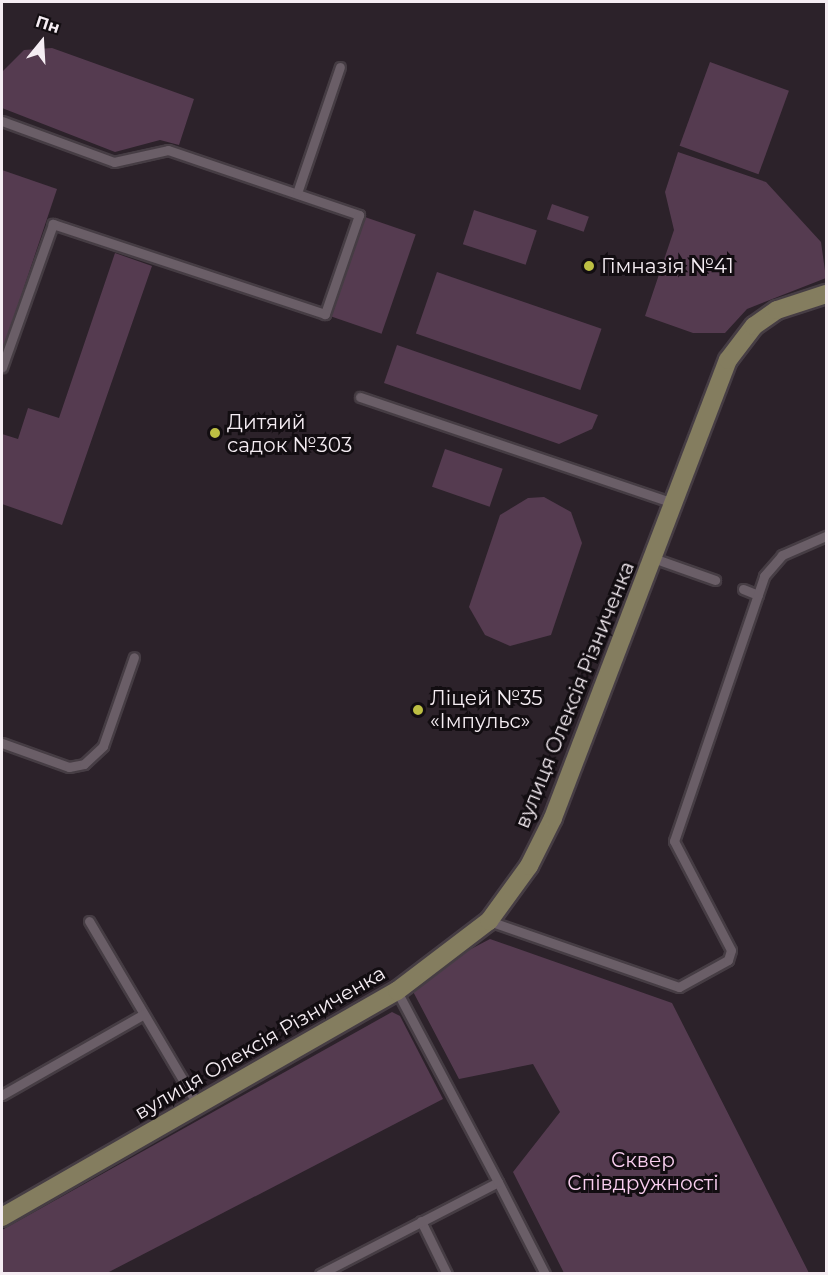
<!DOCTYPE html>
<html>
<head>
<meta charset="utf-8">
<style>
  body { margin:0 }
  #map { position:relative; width:828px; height:1275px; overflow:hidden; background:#2c222a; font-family:Montserrat,sans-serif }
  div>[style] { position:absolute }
  .green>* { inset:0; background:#553b50; transform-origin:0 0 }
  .roads { filter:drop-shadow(2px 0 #463d44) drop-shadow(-2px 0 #463d44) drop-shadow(0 2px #463d44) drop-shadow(0 -2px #463d44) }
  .lane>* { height:9px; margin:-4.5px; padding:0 4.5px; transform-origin:4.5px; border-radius:4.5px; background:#6a5e67 }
  .secondary>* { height:18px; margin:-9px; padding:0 9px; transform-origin:9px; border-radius:9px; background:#847d5f }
  .dots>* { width:16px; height:16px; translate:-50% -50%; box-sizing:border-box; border:3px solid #120d11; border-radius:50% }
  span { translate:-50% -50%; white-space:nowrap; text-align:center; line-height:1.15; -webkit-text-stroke:6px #120d11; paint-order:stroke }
  .poi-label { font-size:20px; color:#f5edf3 }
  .left { translate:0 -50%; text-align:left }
  .street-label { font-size:20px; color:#f5edf3 }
  .park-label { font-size:20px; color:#facff0 }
  .frame { position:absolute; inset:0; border:3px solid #f5edf3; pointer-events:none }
  .north { position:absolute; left:12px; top:12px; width:60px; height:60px; -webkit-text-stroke:4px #120d11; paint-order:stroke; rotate:18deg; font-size:16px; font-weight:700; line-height:24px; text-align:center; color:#f5edf3 }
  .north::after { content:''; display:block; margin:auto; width:21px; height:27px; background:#f5edf3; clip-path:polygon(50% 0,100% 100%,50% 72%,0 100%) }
</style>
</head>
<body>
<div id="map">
  <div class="green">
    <i style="clip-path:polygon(52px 48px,194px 99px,179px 145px,160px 140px,115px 152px,2px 108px,2px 72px,24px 50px)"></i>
    <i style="left:710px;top:62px;width:84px;height:89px;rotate:20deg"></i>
    <i style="clip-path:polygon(678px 152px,766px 182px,821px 242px,826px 278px,747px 309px,725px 333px,693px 333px,645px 316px,674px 230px,665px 192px)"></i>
    <i style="clip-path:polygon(2px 170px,57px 189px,2px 353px)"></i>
    <i style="left:552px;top:204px;width:39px;height:16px;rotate:19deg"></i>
    <i style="left:474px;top:210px;width:66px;height:36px;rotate:18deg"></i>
    <i style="left:359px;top:215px;width:60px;height:105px;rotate:19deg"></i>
    <i style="clip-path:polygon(115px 253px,152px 266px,62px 525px,2px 504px,2px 434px,18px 439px,28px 408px,59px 418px)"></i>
    <i style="left:437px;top:272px;width:174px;height:65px;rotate:19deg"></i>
    <i style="clip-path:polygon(397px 345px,598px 415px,592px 429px,559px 444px,384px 383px)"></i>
    <i style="left:445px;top:449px;width:61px;height:40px;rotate:19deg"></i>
    <i style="clip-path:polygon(544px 497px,571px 512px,582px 543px,551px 635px,510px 646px,485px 635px,469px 607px,500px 515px,528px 498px)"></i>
    <i style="clip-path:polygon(490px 939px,672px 1003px,809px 1273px,564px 1273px,513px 1172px,560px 1112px,533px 1064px,459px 1079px,408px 982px)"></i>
    <i style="clip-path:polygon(392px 1012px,400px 1016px,443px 1099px,107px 1273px,2px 1273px,2px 1230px)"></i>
  </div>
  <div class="roads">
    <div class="lane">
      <i style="left:2px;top:121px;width:119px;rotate:20.1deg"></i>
      <i style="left:114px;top:162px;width:55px;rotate:-12.5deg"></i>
      <i style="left:168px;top:150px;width:202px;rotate:18.8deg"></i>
      <i style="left:359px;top:215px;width:105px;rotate:109deg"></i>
      <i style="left:325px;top:314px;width:287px;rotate:-161.7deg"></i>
      <i style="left:53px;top:224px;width:152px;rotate:109.6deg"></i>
      <i style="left:297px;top:193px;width:133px;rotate:-71.2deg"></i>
      <i style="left:360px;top:397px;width:331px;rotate:18.7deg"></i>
      <i style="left:653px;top:558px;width:66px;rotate:19.5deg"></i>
      <i style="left:743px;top:589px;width:16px;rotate:22deg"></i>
      <i style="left:2px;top:743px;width:71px;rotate:19.7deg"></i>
      <i style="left:69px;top:767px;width:15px;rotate:-11deg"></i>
      <i style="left:84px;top:764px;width:26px;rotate:-43deg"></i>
      <i style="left:103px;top:746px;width:94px;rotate:-70.8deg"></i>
      <i style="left:89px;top:921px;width:214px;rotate:59.4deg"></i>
      <i style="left:489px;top:921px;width:201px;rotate:19.2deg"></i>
      <i style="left:679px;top:987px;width:56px;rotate:-28.9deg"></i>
      <i style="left:728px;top:960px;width:10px;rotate:-73deg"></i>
      <i style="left:731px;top:950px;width:123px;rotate:-117.6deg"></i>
      <i style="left:674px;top:841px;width:280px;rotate:-71.2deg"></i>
      <i style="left:764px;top:576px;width:28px;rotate:-49deg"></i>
      <i style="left:782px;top:555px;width:48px;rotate:-23.4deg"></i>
      <i style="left:2px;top:1095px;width:163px;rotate:-29.7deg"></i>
      <i style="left:498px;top:1182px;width:103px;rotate:62.9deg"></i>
      <i style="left:421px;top:1221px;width:59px;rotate:63.9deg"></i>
      <i style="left:320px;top:1274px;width:200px;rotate:-27.3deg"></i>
      <i style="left:498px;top:1182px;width:216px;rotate:-117.9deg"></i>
    </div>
    <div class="secondary">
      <i style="left:2px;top:1217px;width:455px;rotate:-29.8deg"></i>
      <i style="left:397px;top:991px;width:116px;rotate:-37.3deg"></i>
      <i style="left:489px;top:921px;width:68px;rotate:-54deg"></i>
      <i style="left:529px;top:866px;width:54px;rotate:-63.4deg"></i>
      <i style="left:553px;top:818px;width:490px;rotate:-69.1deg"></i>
      <i style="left:728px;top:360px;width:43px;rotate:-52.6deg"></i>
      <i style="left:754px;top:326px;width:28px;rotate:-35deg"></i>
      <i style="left:777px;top:310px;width:52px;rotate:-18.1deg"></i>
    </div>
  </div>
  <div class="dots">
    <i style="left:589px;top:266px;background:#bdbf43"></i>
    <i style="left:215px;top:433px;background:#bdbf43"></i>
    <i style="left:418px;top:710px;background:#bdbf43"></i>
  </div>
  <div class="poi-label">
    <span class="left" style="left:601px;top:266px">Гімназія №41</span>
    <span class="left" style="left:227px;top:434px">Дитяий<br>садок №303</span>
    <span class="left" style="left:430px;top:710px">Ліцей №35<br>«Імпульс»</span>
  </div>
  <div class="street-label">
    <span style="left:575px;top:695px;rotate:-68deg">вулиця Олексія Різниченка</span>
    <span style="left:260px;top:1043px;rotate:-30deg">вулиця Олексія Різниченка</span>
  </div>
  <div class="park-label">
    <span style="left:643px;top:1172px">Сквер<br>Співдружності</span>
  </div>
  <div class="frame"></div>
  <div class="north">Пн</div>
</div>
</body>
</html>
